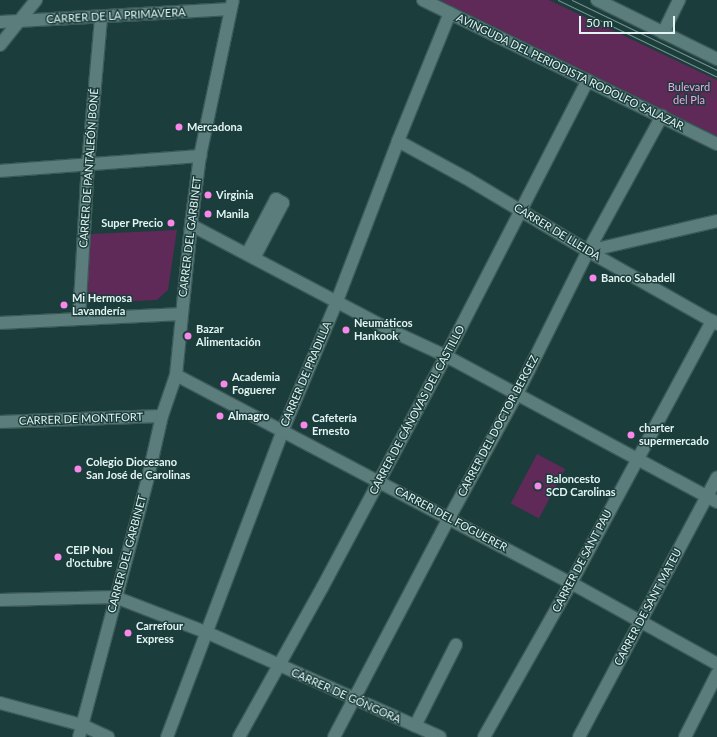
<!DOCTYPE html>
<html>
<head>
<meta charset="utf-8">
<style>
  body { margin:0 }
  #map { position:relative; width:717px; height:737px; overflow:hidden; background:#1b3d3b; font-family:Lato,sans-serif }
  div>[style] { position:absolute }
  .green>* { inset:0; background:#5f2958; transform-origin:0 0 }
  .roads { filter:drop-shadow(1px 0 #3b5958) drop-shadow(-1px 0 #3b5958) drop-shadow(0 1px #3b5958) drop-shadow(0 -1px #3b5958) }
  .street>* { height:12px; margin:-6px; padding:0 6px; transform-origin:6px; border-radius:6px; background:#5b7d7c }
  .secondary>* { height:12px; margin:-6px; padding:0 6px; transform-origin:6px; border-radius:6px; background:#5b7d7c }
  .tram>* { height:1px; margin:-0.5px; padding:0 0.5px; transform-origin:0.5px; border-radius:0.5px; background:#76918f }
  .dots>* { width:11px; height:11px; translate:-50% -50%; box-sizing:border-box; border:2px solid #1b3d3b; border-radius:50% }
  span { translate:-50% -50%; white-space:nowrap; text-align:center; line-height:1.15; -webkit-text-stroke:3px #1b3d3b; paint-order:stroke }
  .street-label { font-size:11px; color:#e2f4f3 }
  .park-label { font-size:11px; color:#f5a1e8 }
  .poi-label { font-size:11px; color:#e2f4f3; font-weight:700 }
  .left { translate:0 -50%; text-align:left }
  .right { translate:-100% -50%; text-align:right }
  .scale { position:absolute; left:579px; top:16px; width:96px; height:18px; box-sizing:border-box; border:2px solid #e2f4f3; border-top:0; padding-left:5px; font-size:12px; line-height:14px; white-space:nowrap; color:#e2f4f3; -webkit-text-stroke:3px #1b3d3b; paint-order:stroke }
</style>
</head>
<body>
<div id="map">
  <div class="green">
    <i style="clip-path:polygon(440px 0,549px 0,717px 80px,717px 136px)"></i>
    <i style="clip-path:polygon(177px 230px,168px 290px,157px 300px,93px 303px,86px 295px,91px 234px)"></i>
    <i style="left:537px;top:454px;width:32px;height:56px;rotate:28deg"></i>
  </div>
  <div class="roads">
    <div class="street">
      <i style="left:0;top:22px;width:231px;rotate:-3.2deg"></i>
      <i style="left:663px;top:33px;width:37px;rotate:-64deg"></i>
      <i style="left:0;top:45px;width:58px;rotate:-51.3deg"></i>
      <i style="left:398px;top:141px;width:77px;rotate:28.6deg"></i>
      <i style="left:466px;top:178px;width:142px;rotate:30.9deg"></i>
      <i style="left:588px;top:251px;width:148px;rotate:29.5deg"></i>
      <i style="left:0;top:171px;width:201px;rotate:-4.3deg"></i>
      <i style="left:191px;top:225px;width:229px;rotate:27.8deg"></i>
      <i style="left:394px;top:332px;width:57px;rotate:24.8deg"></i>
      <i style="left:446px;top:356px;width:308px;rotate:28.3deg"></i>
      <i style="left:588px;top:251px;width:132px;rotate:-13.1deg"></i>
      <i style="left:247px;top:254px;width:62px;rotate:-62.2deg"></i>
      <i style="left:276px;top:199px;width:8px;rotate:30deg"></i>
      <i style="left:283px;top:203px;width:62px;rotate:117.8deg"></i>
      <i style="left:79px;top:319px;width:155px;rotate:-86.7deg"></i>
      <i style="left:88px;top:164px;width:148px;rotate:-84.9deg"></i>
      <i style="left:0;top:323px;width:181px;rotate:-2.8deg"></i>
      <i style="left:176px;top:375px;width:446px;rotate:27.8deg"></i>
      <i style="left:571px;top:583px;width:167px;rotate:29deg"></i>
      <i style="left:0;top:422px;width:162px;rotate:-2.1deg"></i>
      <i style="left:0;top:703px;width:85px;rotate:15deg"></i>
      <i style="left:82px;top:725px;width:29px;rotate:25deg"></i>
      <i style="left:415px;top:726px;width:91px;rotate:-63.2deg"></i>
      <i style="left:167px;top:737px;width:326px;rotate:-69.3deg"></i>
      <i style="left:282px;top:432px;width:142px;rotate:-67.2deg"></i>
      <i style="left:337px;top:301px;width:171px;rotate:-69.1deg"></i>
      <i style="left:398px;top:141px;width:138px;rotate:-67.9deg"></i>
      <i style="left:239px;top:737px;width:171px;rotate:-60.9deg"></i>
      <i style="left:322px;top:588px;width:263px;rotate:-61.9deg"></i>
      <i style="left:446px;top:356px;width:310px;rotate:-62.8deg"></i>
      <i style="left:334px;top:737px;width:247px;rotate:-62.3deg"></i>
      <i style="left:449px;top:518px;width:141px;rotate:-61.3deg"></i>
      <i style="left:517px;top:394px;width:160px;rotate:-63.6deg"></i>
      <i style="left:588px;top:251px;width:154px;rotate:-61.3deg"></i>
      <i style="left:484px;top:737px;width:177px;rotate:-60.5deg"></i>
      <i style="left:571px;top:583px;width:298px;rotate:-61.7deg"></i>
      <i style="left:579px;top:737px;width:294px;rotate:-62deg"></i>
      <i style="left:685px;top:737px;width:71px;rotate:-63.1deg"></i>
    </div>
    <div class="secondary">
      <i style="left:423px;top:0;width:327px;rotate:26.1deg"></i>
      <i style="left:597px;top:0;width:134px;rotate:26.2deg"></i>
      <i style="left:0;top:600px;width:115px;rotate:-1.5deg"></i>
      <i style="left:115px;top:597px;width:100px;rotate:21.2deg"></i>
      <i style="left:208px;top:633px;width:254px;rotate:24.1deg"></i>
      <i style="left:79px;top:737px;width:273px;rotate:-75.1deg"></i>
      <i style="left:149px;top:473px;width:58px;rotate:-77.2deg"></i>
      <i style="left:162px;top:416px;width:43px;rotate:-71.1deg"></i>
      <i style="left:176px;top:375px;width:151px;rotate:-84.3deg"></i>
      <i style="left:191px;top:225px;width:70px;rotate:-82.6deg"></i>
      <i style="left:200px;top:156px;width:159px;rotate:-78.1deg"></i>
    </div>
  </div>
  <div class="tram">
    <i style="left:558px;top:0;width:177px;rotate:25.8deg"></i>
    <i style="left:572px;top:0;width:161px;rotate:25.8deg"></i>
  </div>
  <div class="dots">
    <i style="left:179px;top:127px;background:#f987e9"></i>
    <i style="left:208px;top:195px;background:#f987e9"></i>
    <i style="left:208px;top:214px;background:#f987e9"></i>
    <i style="left:171px;top:223px;background:#f987e9"></i>
    <i style="left:593px;top:278px;background:#f987e9"></i>
    <i style="left:64px;top:305px;background:#f987e9"></i>
    <i style="left:346px;top:330px;background:#f987e9"></i>
    <i style="left:188px;top:336px;background:#f987e9"></i>
    <i style="left:224px;top:384px;background:#f987e9"></i>
    <i style="left:220px;top:416px;background:#f987e9"></i>
    <i style="left:304px;top:425px;background:#f987e9"></i>
    <i style="left:631px;top:435px;background:#f987e9"></i>
    <i style="left:78px;top:469px;background:#f987e9"></i>
    <i style="left:538px;top:486px;background:#f987e9"></i>
    <i style="left:58px;top:557px;background:#f987e9"></i>
    <i style="left:128px;top:633px;background:#f987e9"></i>
  </div>
  <div class="street-label">
    <span style="left:116px;top:16px;rotate:-3deg">CARRER DE LA PRIMAVERA</span>
    <span style="left:570px;top:72px;rotate:26deg">AVINGUDA DEL PERIODISTA RODOLFO SALAZAR</span>
    <span style="left:89px;top:168px;rotate:-86deg">CARRER DE PANTALEÓN BONÉ</span>
    <span style="left:557px;top:232px;rotate:31deg">CARRER DE LLEIDA</span>
    <span style="left:190px;top:237px;rotate:-83deg">CARRER DEL GARBINET</span>
    <span style="left:306px;top:374px;rotate:-67deg">CARRER DE PRADILLA</span>
    <span style="left:417px;top:410px;rotate:-62deg">CARRER DE CÁNOVAS DEL CASTILLO</span>
    <span style="left:81px;top:419px;rotate:-2deg">CARRER DE MONTFORT</span>
    <span style="left:498px;top:426px;rotate:-62deg">CARRER DEL DOCTOR BERGEZ</span>
    <span style="left:451px;top:519px;rotate:28deg">CARRER DEL FOGUERER</span>
    <span style="left:127px;top:554px;rotate:-75deg">CARRER DEL GARBINET</span>
    <span style="left:582px;top:561px;rotate:-62deg">CARRER DE SANT PAU</span>
    <span style="left:648px;top:607px;rotate:-62deg">CARRER DE SANT MATEU</span>
    <span style="left:346px;top:696px;rotate:24deg">CARRER DE GÓNGORA</span>
  </div>
  <div class="park-label">
    <span style="left:689px;top:94px">Bulevard<br>del Pla</span>
  </div>
  <div class="poi-label">
    <span class="left" style="left:187px;top:127px">Mercadona</span>
    <span class="left" style="left:216px;top:195px">Virginia</span>
    <span class="left" style="left:216px;top:214px">Manila</span>
    <span class="right" style="left:163px;top:223px">Super Precio</span>
    <span class="left" style="left:601px;top:278px">Banco Sabadell</span>
    <span class="left" style="left:72px;top:305px">Mi Hermosa<br>Lavandería</span>
    <span class="left" style="left:354px;top:330px">Neumáticos<br>Hankook</span>
    <span class="left" style="left:196px;top:336px">Bazar<br>Alimentación</span>
    <span class="left" style="left:232px;top:384px">Academia<br>Foguerer</span>
    <span class="left" style="left:228px;top:416px">Almagro</span>
    <span class="left" style="left:312px;top:425px">Cafetería<br>Ernesto</span>
    <span class="left" style="left:639px;top:435px">charter<br>supermercado</span>
    <span class="left" style="left:86px;top:469px">Colegio Diocesano<br>San José de Carolinas</span>
    <span class="left" style="left:546px;top:486px">Baloncesto<br>SCD Carolinas</span>
    <span class="left" style="left:66px;top:557px">CEIP Nou<br>d'octubre</span>
    <span class="left" style="left:136px;top:633px">Carrefour<br>Express</span>
  </div>
  <div class="scale">50 m</div>
</div>
</body>
</html>
